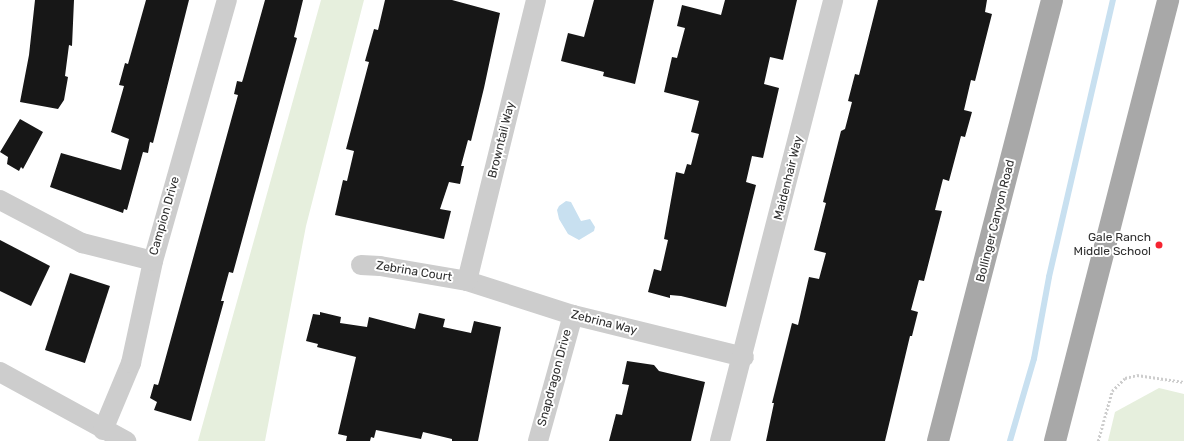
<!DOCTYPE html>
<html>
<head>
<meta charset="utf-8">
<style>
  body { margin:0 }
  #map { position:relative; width:1184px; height:441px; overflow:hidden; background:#fff; font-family:Rubik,sans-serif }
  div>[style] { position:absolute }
  .green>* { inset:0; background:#e6efdd }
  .water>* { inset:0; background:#c8e0f0 }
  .stream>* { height:5.5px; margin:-2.75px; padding:0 2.75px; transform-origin:2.75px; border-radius:2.75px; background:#c8e0f0 }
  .building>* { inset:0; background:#171717; transform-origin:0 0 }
  .path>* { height:2.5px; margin-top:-1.25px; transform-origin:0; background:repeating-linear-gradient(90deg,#cdcdcd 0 2px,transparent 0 4px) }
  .minor>* { height:20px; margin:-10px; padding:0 10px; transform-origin:10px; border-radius:10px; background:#cdcdcd }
  .major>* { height:22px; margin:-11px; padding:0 11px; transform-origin:11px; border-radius:11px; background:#a8a8a8 }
  .dots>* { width:11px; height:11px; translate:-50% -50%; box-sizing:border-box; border:2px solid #fff; border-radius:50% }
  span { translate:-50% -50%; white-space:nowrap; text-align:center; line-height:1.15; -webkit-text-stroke:4px #fff; paint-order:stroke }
  .street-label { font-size:12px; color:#303030 }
  .poi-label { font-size:12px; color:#303030 }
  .right { translate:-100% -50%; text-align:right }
</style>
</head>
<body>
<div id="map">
  <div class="green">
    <i style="clip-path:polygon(321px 0,364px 0,306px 226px,265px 441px,198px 441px)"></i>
    <i style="clip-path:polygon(1159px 388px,1184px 394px,1184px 441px,1108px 441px,1115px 412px)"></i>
  </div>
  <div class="water">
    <i style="clip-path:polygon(566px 201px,571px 202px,581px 221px,590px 219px,595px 227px,594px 231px,579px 240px,568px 234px,559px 219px,557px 210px,559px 206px)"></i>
  </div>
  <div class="stream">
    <i style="left:1010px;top:441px;width:85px;rotate:-73.7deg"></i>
    <i style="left:1034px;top:359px;width:83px;rotate:-79.6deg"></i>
    <i style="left:1049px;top:277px;width:284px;rotate:-77deg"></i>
  </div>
  <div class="building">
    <i style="clip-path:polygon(35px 0,74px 0,72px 46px,69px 45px,65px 76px,68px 77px,64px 100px,58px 109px,20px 102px,29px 55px)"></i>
    <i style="clip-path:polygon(146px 0,189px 0,153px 143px,150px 142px,148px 153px,143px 152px,127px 210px,124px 209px,123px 213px,50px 187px,61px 153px,121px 170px,129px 139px,111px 132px,124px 86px,119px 85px,125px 63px,128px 64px)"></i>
    <i style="clip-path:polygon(265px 0,303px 0,294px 37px,297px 38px,233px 273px,229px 272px,221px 301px,224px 301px,191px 421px,154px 410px,157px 402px,150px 398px,154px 384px,158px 385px,159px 382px,238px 95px,234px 94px,237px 81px,242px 82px,243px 79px)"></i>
    <i style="clip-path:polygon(385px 0,452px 0,500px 13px,484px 88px,471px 141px,468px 140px,461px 166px,464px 166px,460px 184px,449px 182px,440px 209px,451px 211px,444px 239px,335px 215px,343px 180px,347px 181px,354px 151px,346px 149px,369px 62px,365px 61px,374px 29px,378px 30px)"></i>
    <i style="clip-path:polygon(594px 0,654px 0,635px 84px,603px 76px,604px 72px,561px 61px,568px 33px,584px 37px)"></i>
    <i style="clip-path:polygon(725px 0,797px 0,783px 60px,770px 57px,764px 84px,779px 88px,763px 158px,752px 156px,746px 182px,756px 185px,726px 307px,681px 296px,670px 295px,670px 298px,648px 292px,654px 269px,661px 271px,668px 240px,664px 239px,676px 172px,684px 174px,687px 164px,691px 165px,699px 134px,691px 132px,699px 101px,664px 92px,672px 57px,677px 58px,685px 28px,677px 26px,682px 5px,721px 15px)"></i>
    <i style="clip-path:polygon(878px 0,987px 0,985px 12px,992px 14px,975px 81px,971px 80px,964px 110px,972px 112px,965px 137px,961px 136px,949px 181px,943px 179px,935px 210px,942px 211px,924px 281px,919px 280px,911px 310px,918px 312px,912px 336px,910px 336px,885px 441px,766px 441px,774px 403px,772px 403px,792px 323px,798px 325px,809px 277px,819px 279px,826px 253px,814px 250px,826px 203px,823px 202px,841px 131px,845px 129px,852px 102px,848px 101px,855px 74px,859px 75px)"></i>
    <i style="clip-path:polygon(20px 119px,43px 132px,23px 169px,21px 167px,19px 171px,7px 164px,8px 157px,0 152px)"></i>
    <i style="clip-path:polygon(0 240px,50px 266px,31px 306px,0 291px)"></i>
    <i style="left:70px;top:273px;width:42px;height:81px;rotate:18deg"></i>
    <i style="clip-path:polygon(320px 312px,341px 317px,340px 323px,367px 327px,369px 317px,415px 329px,419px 313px,445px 319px,443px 327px,471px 333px,474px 321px,501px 327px,478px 441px,452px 441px,452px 439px,423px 432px,421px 439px,376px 430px,374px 438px,371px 437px,370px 441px,346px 441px,347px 436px,338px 434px,356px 357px,317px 347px,318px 344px,306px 341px,313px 314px,320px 315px)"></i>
    <i style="clip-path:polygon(627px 361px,654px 365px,659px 371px,705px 382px,691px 441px,609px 441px,616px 414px,622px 415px,629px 385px,622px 384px)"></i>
  </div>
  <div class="path">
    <i style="left:1098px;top:441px;width:52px;rotate:-74.4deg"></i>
    <i style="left:1112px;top:391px;width:18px;rotate:-45deg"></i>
    <i style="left:1125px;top:378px;width:12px;rotate:-14deg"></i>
    <i style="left:1137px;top:375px;width:48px;rotate:8.5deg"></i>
  </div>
  <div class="minor">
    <i style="left:0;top:200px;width:93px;rotate:27.7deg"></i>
    <i style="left:82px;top:243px;width:73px;rotate:14.2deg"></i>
    <i style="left:361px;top:265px;width:19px;rotate:3deg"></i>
    <i style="left:380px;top:266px;width:88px;rotate:9.8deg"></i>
    <i style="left:467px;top:281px;width:111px;rotate:17.8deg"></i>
    <i style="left:573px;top:315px;width:176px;rotate:13.8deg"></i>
    <i style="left:467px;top:281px;width:289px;rotate:-76.2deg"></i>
    <i style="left:0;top:372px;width:144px;rotate:28.7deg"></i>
    <i style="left:103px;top:430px;width:73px;rotate:-67.3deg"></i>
    <i style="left:131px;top:363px;width:104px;rotate:-77.8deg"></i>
    <i style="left:153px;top:261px;width:271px;rotate:-74.2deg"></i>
    <i style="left:538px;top:441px;width:131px;rotate:-74.5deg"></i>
    <i style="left:720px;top:441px;width:455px;rotate:-75.6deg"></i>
  </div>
  <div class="major">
    <i style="left:938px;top:441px;width:455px;rotate:-75.5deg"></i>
    <i style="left:1055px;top:441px;width:455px;rotate:-75.6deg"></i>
  </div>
  <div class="dots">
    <i style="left:1159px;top:245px;background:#f62431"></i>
  </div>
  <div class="street-label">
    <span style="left:502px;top:140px;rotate:-76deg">Browntail Way</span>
    <span style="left:789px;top:178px;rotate:-76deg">Maidenhair Way</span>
    <span style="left:165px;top:216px;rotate:-74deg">Campion Drive</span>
    <span style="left:996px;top:221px;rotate:-76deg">Bollinger Canyon Road</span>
    <span style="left:414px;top:272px;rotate:9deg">Zebrina Court</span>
    <span style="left:604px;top:323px;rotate:14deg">Zebrina Way</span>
    <span style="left:555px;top:378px;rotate:-75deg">Snapdragon Drive</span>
  </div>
  <div class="poi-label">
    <span class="right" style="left:1151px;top:245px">Gale Ranch<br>Middle School</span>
  </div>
</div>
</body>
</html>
